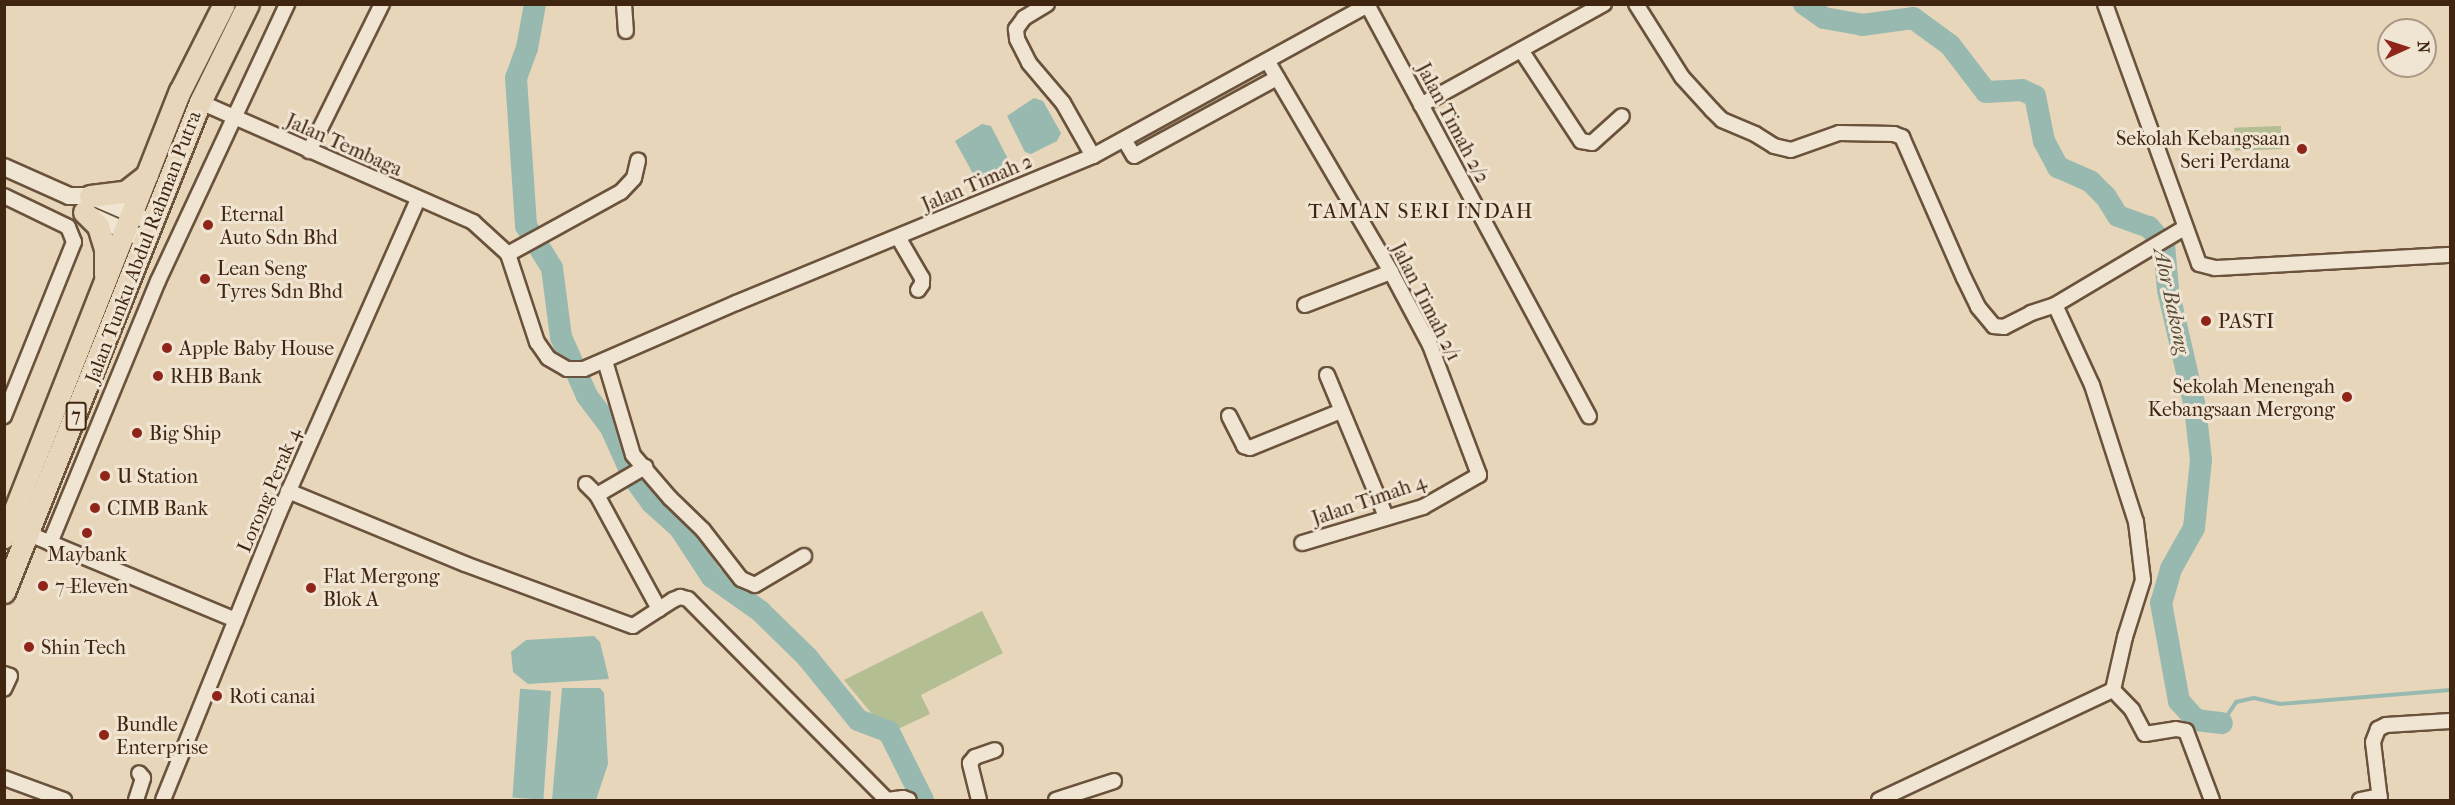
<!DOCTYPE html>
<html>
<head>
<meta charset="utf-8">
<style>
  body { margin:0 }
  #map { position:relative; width:2455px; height:805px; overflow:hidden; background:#e8d6bb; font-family:"IM FELL French Canon",serif }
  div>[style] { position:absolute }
  .green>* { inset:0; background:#b3be92; transform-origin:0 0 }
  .water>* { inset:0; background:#97b9b0; transform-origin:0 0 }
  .stream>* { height:4px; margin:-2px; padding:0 2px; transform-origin:2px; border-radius:2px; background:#97b9b0 }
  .river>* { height:22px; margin:-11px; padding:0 11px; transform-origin:11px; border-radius:11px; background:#97b9b0 }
  .roads { filter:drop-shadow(2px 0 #6a523b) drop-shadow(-2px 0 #6a523b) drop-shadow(0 2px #6a523b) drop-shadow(0 -2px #6a523b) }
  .minor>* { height:14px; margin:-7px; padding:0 7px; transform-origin:7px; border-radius:7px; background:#f0e4d3 }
  .tertiary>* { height:16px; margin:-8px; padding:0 8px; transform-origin:8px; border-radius:8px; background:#f0e4d3 }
  .primary>* { height:21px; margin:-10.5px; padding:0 10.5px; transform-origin:10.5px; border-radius:10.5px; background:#e8d6bb }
  .dots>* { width:16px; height:16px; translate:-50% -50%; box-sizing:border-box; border:3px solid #f0e4d3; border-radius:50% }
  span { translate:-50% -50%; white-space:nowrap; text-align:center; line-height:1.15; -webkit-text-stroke:6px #f0e4d3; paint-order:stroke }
  .shield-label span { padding:2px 4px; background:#f0e4d3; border:2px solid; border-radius:4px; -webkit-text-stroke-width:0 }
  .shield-label { font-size:18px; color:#402610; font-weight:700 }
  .street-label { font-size:20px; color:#402610 }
  .poi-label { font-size:20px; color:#402610 }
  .right { translate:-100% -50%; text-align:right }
  .left { translate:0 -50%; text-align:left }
  .neighbourhood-label { font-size:21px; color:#402610; letter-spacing:1.5px }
  .water-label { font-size:21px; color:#564b38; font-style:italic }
  .frame { position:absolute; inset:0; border:6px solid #402610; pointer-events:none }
  .north { position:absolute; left:2377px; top:18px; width:60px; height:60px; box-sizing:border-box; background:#f0e4d3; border:2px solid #aa9885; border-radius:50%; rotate:87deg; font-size:16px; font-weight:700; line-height:24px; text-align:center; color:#402610 }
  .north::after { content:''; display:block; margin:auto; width:21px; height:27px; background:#8f2418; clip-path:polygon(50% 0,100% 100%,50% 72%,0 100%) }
</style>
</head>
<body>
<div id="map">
  <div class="green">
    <i style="left:2281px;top:126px;width:23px;height:47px;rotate:88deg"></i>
    <i style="clip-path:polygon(982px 611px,1003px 653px,921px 695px,930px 714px,898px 729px,890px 721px,877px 720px,844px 680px)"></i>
  </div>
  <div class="water">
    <i style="clip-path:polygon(1034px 98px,1043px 101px,1061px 133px,1057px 141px,1031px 154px,1025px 152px,1007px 116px)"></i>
    <i style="clip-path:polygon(982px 124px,991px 126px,1009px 161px,1006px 166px,976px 179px,955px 141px)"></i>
    <i style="clip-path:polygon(594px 636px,600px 642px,609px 679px,528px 684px,513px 672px,511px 652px,526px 640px)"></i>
    <i style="clip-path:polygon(562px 688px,600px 688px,604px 693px,608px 764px,596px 800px,552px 800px)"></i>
    <i style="left:551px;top:691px;width:109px;height:31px;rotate:94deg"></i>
  </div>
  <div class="stream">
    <i style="left:2222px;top:723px;width:25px;rotate:-56deg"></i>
    <i style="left:2236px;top:702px;width:18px;rotate:-13deg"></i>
    <i style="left:2254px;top:698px;width:27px;rotate:13deg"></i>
    <i style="left:2280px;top:704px;width:171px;rotate:-4.7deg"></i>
  </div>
  <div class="river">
    <i style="left:535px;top:4px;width:45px;rotate:100.3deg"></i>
    <i style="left:527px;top:48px;width:32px;rotate:110deg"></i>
    <i style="left:516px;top:78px;width:148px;rotate:86.1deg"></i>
    <i style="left:526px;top:226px;width:49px;rotate:58.2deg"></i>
    <i style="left:552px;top:268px;width:70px;rotate:82.6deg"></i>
    <i style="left:561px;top:337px;width:64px;rotate:66.2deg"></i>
    <i style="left:587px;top:396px;width:40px;rotate:53deg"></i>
    <i style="left:611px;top:428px;width:54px;rotate:65.8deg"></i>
    <i style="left:633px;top:477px;width:32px;rotate:54deg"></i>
    <i style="left:652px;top:503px;width:36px;rotate:42deg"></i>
    <i style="left:679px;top:527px;width:60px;rotate:56.6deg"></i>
    <i style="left:712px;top:577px;width:59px;rotate:35.3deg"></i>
    <i style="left:760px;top:611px;width:66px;rotate:44.4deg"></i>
    <i style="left:807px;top:657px;width:81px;rotate:51deg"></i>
    <i style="left:858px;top:720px;width:33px;rotate:21deg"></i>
    <i style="left:889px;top:732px;width:76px;rotate:63.4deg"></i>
    <i style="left:1804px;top:4px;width:24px;rotate:35deg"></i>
    <i style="left:1824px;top:18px;width:39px;rotate:10deg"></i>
    <i style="left:1862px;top:25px;width:51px;rotate:-7.8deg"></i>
    <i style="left:1913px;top:18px;width:46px;rotate:36.1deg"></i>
    <i style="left:1950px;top:45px;width:59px;rotate:52.5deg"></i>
    <i style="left:1986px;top:92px;width:36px;rotate:-3deg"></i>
    <i style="left:2022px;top:90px;width:14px;rotate:25deg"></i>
    <i style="left:2035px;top:96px;width:46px;rotate:78.7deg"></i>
    <i style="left:2044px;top:141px;width:30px;rotate:62deg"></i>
    <i style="left:2058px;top:167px;width:36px;rotate:24deg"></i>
    <i style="left:2091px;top:182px;width:21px;rotate:45deg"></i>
    <i style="left:2106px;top:197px;width:22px;rotate:58deg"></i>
    <i style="left:2118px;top:216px;width:33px;rotate:20deg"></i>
    <i style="left:2149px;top:227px;width:23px;rotate:49deg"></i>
    <i style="left:2164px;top:244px;width:46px;rotate:85deg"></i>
    <i style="left:2168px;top:290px;width:120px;rotate:77deg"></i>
    <i style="left:2195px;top:407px;width:53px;rotate:83.5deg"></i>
    <i style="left:2201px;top:460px;width:68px;rotate:95.9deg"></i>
    <i style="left:2194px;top:528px;width:47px;rotate:119.3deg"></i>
    <i style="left:2171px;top:569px;width:35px;rotate:106deg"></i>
    <i style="left:2161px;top:603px;width:100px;rotate:79.6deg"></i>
    <i style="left:2179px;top:701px;width:25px;rotate:48deg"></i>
    <i style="left:2196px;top:720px;width:26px;rotate:7deg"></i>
  </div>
  <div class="roads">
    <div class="minor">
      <i style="left:624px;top:4px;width:27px;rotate:86deg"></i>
      <i style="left:1047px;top:4px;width:27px;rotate:149deg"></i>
      <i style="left:1024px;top:18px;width:14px;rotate:126deg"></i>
      <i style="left:1016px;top:29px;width:10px;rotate:84deg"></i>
      <i style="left:1017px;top:39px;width:27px;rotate:63deg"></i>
      <i style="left:1029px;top:63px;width:52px;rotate:49.6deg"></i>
      <i style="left:1063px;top:103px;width:61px;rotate:60.5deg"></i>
      <i style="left:1636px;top:4px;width:86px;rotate:57.8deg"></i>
      <i style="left:1682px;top:77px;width:45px;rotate:47.7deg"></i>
      <i style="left:1712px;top:110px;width:14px;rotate:45deg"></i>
      <i style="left:1722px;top:120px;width:36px;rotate:23deg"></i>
      <i style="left:1755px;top:134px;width:22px;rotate:32deg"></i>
      <i style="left:1774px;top:146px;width:17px;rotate:13deg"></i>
      <i style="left:1791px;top:150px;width:51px;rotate:-19.5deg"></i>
      <i style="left:1839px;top:133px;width:55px;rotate:1deg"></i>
      <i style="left:1894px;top:134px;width:9px;rotate:21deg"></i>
      <i style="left:1902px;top:137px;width:154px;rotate:66.3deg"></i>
      <i style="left:1964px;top:278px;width:32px;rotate:64deg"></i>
      <i style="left:1978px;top:307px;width:25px;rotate:50deg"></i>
      <i style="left:1994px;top:326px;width:10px;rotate:6deg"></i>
      <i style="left:2004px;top:327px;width:30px;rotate:-27deg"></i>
      <i style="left:2031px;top:313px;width:25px;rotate:-18deg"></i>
      <i style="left:2055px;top:305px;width:88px;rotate:65.2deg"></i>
      <i style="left:2092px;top:385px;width:144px;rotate:72.2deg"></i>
      <i style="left:2136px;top:522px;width:58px;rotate:83.1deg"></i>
      <i style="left:2143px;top:580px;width:60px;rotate:107.5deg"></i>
      <i style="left:2125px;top:637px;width:54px;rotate:102.8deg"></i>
      <i style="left:2105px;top:4px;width:276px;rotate:70.1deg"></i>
      <i style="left:2199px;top:264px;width:16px;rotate:14deg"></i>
      <i style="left:2215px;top:268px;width:235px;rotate:-3.2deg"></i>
      <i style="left:1368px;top:6px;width:466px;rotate:61.7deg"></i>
      <i style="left:1521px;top:50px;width:109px;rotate:56.6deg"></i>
      <i style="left:1581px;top:141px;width:11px;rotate:10deg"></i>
      <i style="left:1592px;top:143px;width:40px;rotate:-42deg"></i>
      <i style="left:1268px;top:62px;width:243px;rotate:59.6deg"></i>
      <i style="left:1391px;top:272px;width:83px;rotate:61.9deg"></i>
      <i style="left:1430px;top:345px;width:139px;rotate:69.3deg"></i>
      <i style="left:1479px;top:475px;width:64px;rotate:150.3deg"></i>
      <i style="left:1423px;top:507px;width:126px;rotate:163.4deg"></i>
      <i style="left:200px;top:102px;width:298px;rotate:23.7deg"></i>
      <i style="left:473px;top:222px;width:47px;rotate:42.4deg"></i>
      <i style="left:508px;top:254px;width:93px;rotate:71.8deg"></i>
      <i style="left:537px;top:342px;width:19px;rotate:55deg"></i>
      <i style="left:548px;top:358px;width:22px;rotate:30deg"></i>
      <i style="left:567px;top:369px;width:17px"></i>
      <i style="left:584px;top:369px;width:166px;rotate:-23.5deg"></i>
      <i style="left:736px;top:303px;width:386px;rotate:-22.4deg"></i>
      <i style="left:1093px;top:156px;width:316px;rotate:-28.8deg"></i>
      <i style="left:1421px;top:105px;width:209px;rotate:-28.9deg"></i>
      <i style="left:1125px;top:141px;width:17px;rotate:59deg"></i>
      <i style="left:1134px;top:156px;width:163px;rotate:-28.6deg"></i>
      <i style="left:309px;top:151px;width:164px;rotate:-63.6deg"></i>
      <i style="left:4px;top:196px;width:71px;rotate:25.8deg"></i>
      <i style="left:68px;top:227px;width:16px;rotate:68deg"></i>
      <i style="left:74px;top:242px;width:188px;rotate:111.9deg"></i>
      <i style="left:898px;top:237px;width:48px;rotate:59.7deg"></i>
      <i style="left:922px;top:278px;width:6px;rotate:90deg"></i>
      <i style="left:922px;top:284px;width:7px;rotate:124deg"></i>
      <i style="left:508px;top:254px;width:129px;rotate:-28.8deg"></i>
      <i style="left:621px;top:192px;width:19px;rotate:-47deg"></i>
      <i style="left:634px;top:178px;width:18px;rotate:-77deg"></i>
      <i style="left:1305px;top:305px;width:92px;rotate:-21deg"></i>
      <i style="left:2055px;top:305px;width:150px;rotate:-30.8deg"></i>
      <i style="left:605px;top:361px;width:98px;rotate:73.4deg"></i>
      <i style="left:633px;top:455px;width:57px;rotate:49.3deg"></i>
      <i style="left:670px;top:498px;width:46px;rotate:44.1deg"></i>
      <i style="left:703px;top:530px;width:62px;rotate:52.2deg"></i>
      <i style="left:741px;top:579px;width:15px;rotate:23deg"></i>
      <i style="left:755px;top:585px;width:57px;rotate:-30.6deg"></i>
      <i style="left:1327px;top:375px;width:154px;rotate:67.4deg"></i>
      <i style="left:1229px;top:416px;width:34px;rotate:63deg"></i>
      <i style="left:1244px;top:446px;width:6px;rotate:18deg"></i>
      <i style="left:1250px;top:448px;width:98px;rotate:-22.1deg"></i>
      <i style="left:586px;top:484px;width:16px;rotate:45deg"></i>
      <i style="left:597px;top:495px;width:130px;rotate:61.5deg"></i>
      <i style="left:288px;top:491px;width:191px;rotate:22.4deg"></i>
      <i style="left:465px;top:564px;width:179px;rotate:20.3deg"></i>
      <i style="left:633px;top:626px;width:48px;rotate:-33deg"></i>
      <i style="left:673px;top:600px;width:8px;rotate:-23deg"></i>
      <i style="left:680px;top:597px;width:8px;rotate:14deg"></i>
      <i style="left:688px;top:599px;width:283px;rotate:45.3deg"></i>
      <i style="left:597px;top:495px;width:56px;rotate:-30.3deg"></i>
      <i style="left:29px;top:534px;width:224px;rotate:22.6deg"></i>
      <i style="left:50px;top:543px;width:283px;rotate:-67.6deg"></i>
      <i style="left:158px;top:281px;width:306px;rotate:-65deg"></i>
      <i style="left:4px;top:674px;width:6px;rotate:18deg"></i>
      <i style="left:10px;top:676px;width:14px;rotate:115deg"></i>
      <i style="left:2113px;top:690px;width:28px;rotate:46deg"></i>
      <i style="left:2132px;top:710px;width:27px;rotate:62deg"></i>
      <i style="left:2145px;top:734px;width:31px;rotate:-9deg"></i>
      <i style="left:2176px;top:729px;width:10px;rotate:11deg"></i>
      <i style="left:2186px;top:731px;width:74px;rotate:69.4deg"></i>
      <i style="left:4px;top:778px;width:64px;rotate:20.1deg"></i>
      <i style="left:136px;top:800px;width:23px;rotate:-72deg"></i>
      <i style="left:143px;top:778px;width:6px;rotate:-129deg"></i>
      <i style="left:163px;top:800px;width:310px;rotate:-68deg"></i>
      <i style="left:279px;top:513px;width:343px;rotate:-66.1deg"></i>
      <i style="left:887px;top:800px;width:16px;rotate:-7deg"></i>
      <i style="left:903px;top:798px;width:6px;rotate:18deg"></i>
      <i style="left:979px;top:800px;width:38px;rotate:-104deg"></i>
      <i style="left:970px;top:763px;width:8px;rotate:-50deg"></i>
      <i style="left:975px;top:757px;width:21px;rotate:-19deg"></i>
      <i style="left:1056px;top:800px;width:61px;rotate:-18.1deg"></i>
      <i style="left:1879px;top:800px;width:259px;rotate:-25.2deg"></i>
      <i style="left:2360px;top:800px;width:20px;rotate:-11deg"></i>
      <i style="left:2380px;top:800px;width:58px;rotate:-96.9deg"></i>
      <i style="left:2373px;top:742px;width:14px;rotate:-69deg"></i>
      <i style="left:2378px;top:729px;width:9px;rotate:-27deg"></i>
      <i style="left:2386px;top:725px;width:64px;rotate:-3.6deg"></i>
    </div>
    <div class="tertiary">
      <i style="left:4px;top:167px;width:71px;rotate:24deg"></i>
      <i style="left:69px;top:196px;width:21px"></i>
      <i style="left:90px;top:196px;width:69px;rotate:23.2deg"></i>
      <i style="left:90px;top:215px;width:61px;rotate:24.1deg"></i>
    </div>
    <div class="primary">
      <i style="left:90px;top:196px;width:35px;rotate:-7deg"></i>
      <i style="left:125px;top:192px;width:28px;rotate:-38deg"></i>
      <i style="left:84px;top:212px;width:20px;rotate:45deg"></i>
      <i style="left:98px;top:226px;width:24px;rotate:73deg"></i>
      <i style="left:105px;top:249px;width:26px;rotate:90deg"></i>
      <i style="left:4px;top:537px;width:479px;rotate:-68.5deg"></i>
      <i style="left:180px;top:91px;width:97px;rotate:-63.2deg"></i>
      <i style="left:4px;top:592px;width:528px;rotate:-68.2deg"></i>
      <i style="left:200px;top:102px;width:109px;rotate:-63.9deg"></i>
    </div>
  </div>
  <div class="dots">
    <i style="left:2302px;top:149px;background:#8f2418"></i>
    <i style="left:208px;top:225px;background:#8f2418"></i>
    <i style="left:205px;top:279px;background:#8f2418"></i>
    <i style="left:2206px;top:321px;background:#8f2418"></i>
    <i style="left:167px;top:348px;background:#8f2418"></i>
    <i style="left:158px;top:376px;background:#8f2418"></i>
    <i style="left:2347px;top:397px;background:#8f2418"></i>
    <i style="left:137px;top:433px;background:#8f2418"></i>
    <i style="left:105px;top:476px;background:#8f2418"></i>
    <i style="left:95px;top:508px;background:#8f2418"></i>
    <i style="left:87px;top:533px;background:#8f2418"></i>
    <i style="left:43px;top:586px;background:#8f2418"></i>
    <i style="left:311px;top:588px;background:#8f2418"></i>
    <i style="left:29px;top:647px;background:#8f2418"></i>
    <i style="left:217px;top:696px;background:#8f2418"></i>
    <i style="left:104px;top:735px;background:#8f2418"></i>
  </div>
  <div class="shield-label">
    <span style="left:76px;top:416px">7</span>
  </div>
  <div class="street-label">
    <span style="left:1453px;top:123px;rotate:62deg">Jalan Timah 2/2</span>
    <span style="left:344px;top:145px;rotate:24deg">Jalan Tembaga</span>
    <span style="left:977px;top:183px;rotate:-23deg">Jalan Timah 2</span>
    <span style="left:143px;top:247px;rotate:-69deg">Jalan Tunku Abdul Rahman Putra</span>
    <span style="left:1426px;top:302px;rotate:63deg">Jalan Timah 2/1</span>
    <span style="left:269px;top:490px;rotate:-67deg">Lorong Perak 4</span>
    <span style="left:1369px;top:500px;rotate:-19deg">Jalan Timah 4</span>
  </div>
  <div class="poi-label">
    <span class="right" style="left:2290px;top:150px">Sekolah Kebangsaan<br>Seri Perdana</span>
    <span class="left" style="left:220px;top:226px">Eternal<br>Auto Sdn Bhd</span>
    <span class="left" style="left:217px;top:280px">Lean Seng<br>Tyres Sdn Bhd</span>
    <span class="left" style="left:2218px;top:321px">PASTI</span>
    <span class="left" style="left:179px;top:348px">Apple Baby House</span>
    <span class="left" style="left:170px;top:376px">RHB Bank</span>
    <span class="right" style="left:2335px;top:398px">Sekolah Menengah<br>Kebangsaan Mergong</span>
    <span class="left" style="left:149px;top:433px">Big Ship</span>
    <span class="left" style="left:117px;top:476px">U Station</span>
    <span class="left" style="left:107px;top:508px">CIMB Bank</span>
    <span style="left:87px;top:554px">Maybank</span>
    <span class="left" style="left:323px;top:588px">Flat Mergong<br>Blok A</span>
    <span class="left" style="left:55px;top:586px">7-Eleven</span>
    <span class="left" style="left:41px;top:647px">Shin Tech</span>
    <span class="left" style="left:229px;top:696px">Roti canai</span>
    <span class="left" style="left:116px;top:736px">Bundle<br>Enterprise</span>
  </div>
  <div class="neighbourhood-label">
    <span style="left:1421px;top:211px">TAMAN SERI INDAH</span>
  </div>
  <div class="water-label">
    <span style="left:2172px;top:301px;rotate:78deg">Alor Bakong</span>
  </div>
  <div class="frame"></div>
  <div class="north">N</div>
</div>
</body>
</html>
